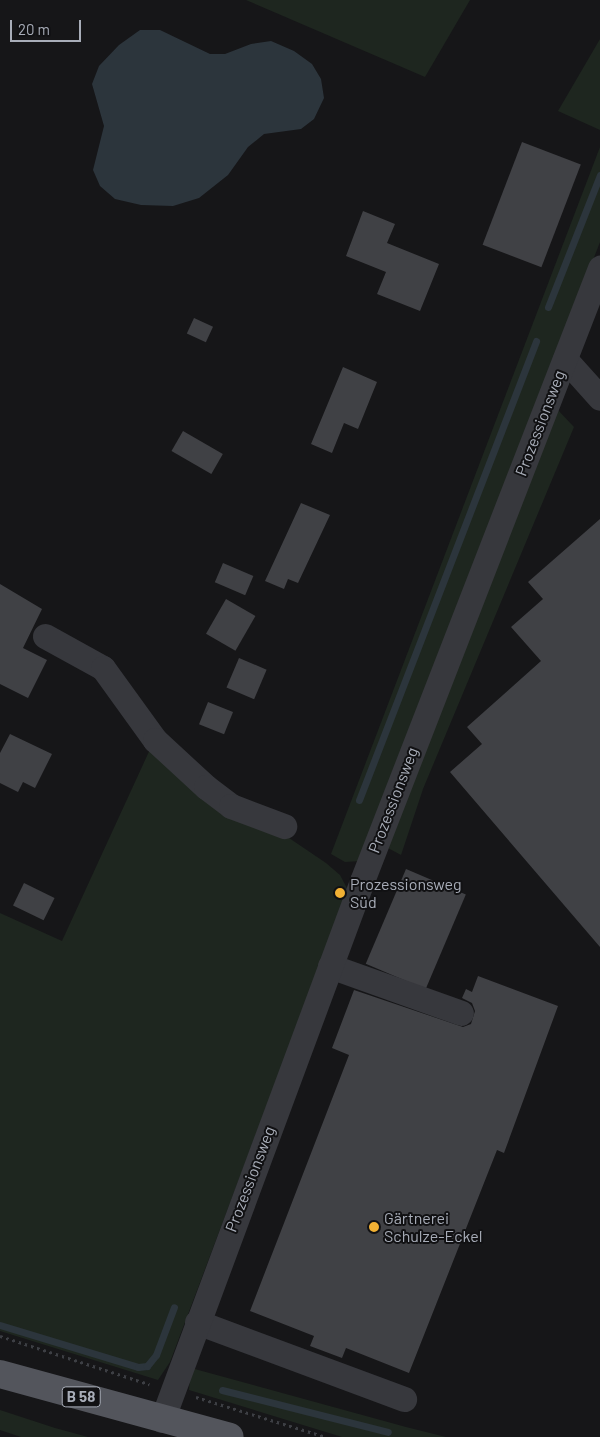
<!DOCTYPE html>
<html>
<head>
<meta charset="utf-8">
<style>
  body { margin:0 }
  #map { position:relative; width:600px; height:1437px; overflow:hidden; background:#161618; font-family:Barlow,sans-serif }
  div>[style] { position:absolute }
  .green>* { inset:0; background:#1e261f }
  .water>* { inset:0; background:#2c353c }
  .stream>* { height:7px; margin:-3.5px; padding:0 3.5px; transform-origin:3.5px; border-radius:3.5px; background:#2c353c }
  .building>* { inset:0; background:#404145; transform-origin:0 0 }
  .path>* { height:3px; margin-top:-1.5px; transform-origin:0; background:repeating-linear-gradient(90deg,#3d3f44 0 2.5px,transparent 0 6.5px) }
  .minor>* { height:25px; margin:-12.5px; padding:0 12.5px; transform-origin:12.5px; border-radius:12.5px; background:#37383d }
  .major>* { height:28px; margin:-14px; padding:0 14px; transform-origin:14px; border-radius:14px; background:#53555c }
  .dots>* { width:14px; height:14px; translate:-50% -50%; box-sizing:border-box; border:2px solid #111113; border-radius:50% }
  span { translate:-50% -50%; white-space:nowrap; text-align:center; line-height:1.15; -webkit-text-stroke:4px #111113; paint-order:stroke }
  .shield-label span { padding:1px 4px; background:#111113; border:1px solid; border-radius:4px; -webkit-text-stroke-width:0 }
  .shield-label { font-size:15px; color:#a8adb8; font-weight:700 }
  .street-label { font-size:16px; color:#a8adb8 }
  .poi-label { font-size:16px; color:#a8adb8 }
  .left { translate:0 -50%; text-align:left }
  .scale { position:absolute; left:10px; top:20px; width:71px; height:22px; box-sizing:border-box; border:2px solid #a8adb8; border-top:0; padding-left:6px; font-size:15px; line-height:18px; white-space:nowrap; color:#a8adb8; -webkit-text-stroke:4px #111113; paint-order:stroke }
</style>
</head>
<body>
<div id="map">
  <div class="green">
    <i style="clip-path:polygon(246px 0,470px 0,425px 77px)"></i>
    <i style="clip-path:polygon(600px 39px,600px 130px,558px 111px)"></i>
    <i style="clip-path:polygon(600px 147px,600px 242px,361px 861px,345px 862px,331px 854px)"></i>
    <i style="clip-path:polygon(556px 408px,574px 427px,423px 789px,401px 855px,386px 847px)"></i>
    <i style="clip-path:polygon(152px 745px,326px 863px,340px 875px,348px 890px,170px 1362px,158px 1380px,0 1331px,0 913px,62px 941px)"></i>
    <i style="clip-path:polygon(191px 1368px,406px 1427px,446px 1437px,342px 1437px,189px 1390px)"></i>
    <i style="clip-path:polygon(0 1410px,55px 1428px,88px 1437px,21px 1437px,0 1430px)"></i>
  </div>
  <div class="water">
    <i style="clip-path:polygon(140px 30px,160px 30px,210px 54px,225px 54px,251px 44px,271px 41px,294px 51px,312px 64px,321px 79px,324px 98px,314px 119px,301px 129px,264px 134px,248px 147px,228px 175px,199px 198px,173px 206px,141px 205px,115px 199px,100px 186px,93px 170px,104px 126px,92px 84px,99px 66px,119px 45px)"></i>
  </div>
  <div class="stream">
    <i style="left:548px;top:307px;width:142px;rotate:-68.5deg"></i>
    <i style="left:359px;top:800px;width:492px;rotate:-68.9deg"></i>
    <i style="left:0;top:1325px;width:144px;rotate:16.9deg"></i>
    <i style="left:138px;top:1367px;width:9px;rotate:-6deg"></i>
    <i style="left:147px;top:1366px;width:14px;rotate:-51deg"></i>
    <i style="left:156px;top:1355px;width:51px;rotate:-69.4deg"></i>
    <i style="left:222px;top:1390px;width:171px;rotate:14.2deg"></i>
  </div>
  <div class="building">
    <i style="left:522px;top:142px;width:63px;height:110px;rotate:21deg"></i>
    <i style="clip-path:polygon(363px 211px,395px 224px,387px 243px,439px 264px,420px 311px,377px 294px,386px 272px,346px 256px)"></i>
    <i style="left:194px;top:318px;width:21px;height:17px;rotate:25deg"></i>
    <i style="clip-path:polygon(343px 367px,377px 382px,358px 429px,344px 423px,332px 453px,311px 444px)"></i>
    <i style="left:183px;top:431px;width:46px;height:23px;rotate:30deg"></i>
    <i style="clip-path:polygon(301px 503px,330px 515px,298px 583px,288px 579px,284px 589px,265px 581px)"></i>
    <i style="clip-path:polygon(600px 519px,600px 947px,450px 772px,482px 744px,467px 727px,541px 661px,511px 627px,543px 599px,528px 582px)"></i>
    <i style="left:223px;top:563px;width:33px;height:21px;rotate:23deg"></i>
    <i style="clip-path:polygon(0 584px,42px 609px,23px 648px,47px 660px,28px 698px,0 684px)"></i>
    <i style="left:226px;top:599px;width:34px;height:40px;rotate:30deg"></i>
    <i style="left:239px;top:658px;width:30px;height:32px;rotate:23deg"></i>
    <i style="left:208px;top:702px;width:27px;height:24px;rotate:22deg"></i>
    <i style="clip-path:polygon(10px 734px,52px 754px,35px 788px,23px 782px,18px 792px,0 783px,0 753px)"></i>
    <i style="left:406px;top:869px;width:65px;height:103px;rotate:23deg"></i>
    <i style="left:24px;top:883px;width:34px;height:25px;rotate:26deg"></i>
    <i style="clip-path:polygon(478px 976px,558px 1006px,504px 1153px,497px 1150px,409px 1373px,346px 1348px,342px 1358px,310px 1346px,314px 1336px,250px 1311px,349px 1055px,332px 1048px,354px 990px,463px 1027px,471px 1024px,475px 1011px,472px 1003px,462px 998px,466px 989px,472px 992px)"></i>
  </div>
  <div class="path">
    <i style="left:0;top:1336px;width:157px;rotate:17.9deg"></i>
    <i style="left:196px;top:1397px;width:136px;rotate:17.1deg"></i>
  </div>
  <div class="minor">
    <i style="left:565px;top:359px;width:52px;rotate:48.1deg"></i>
    <i style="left:45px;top:636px;width:66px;rotate:28.9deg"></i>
    <i style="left:103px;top:668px;width:89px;rotate:54.2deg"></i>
    <i style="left:155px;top:740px;width:69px;rotate:42.7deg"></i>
    <i style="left:206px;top:787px;width:31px;rotate:37deg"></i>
    <i style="left:231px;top:806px;width:57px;rotate:20.7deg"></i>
    <i style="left:330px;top:966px;width:139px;rotate:19.7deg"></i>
    <i style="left:197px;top:1322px;width:221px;rotate:20.4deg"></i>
    <i style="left:162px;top:1420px;width:575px;rotate:-69.64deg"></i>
    <i style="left:362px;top:881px;width:658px;rotate:-68.78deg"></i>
  </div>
  <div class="major">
    <i style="left:0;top:1374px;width:238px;rotate:15.3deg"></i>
  </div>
  <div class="dots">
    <i style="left:340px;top:893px;background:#f2b134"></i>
    <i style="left:374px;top:1227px;background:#f2b134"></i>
  </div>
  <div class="shield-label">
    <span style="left:81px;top:1397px">B 58</span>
  </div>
  <div class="street-label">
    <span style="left:540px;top:423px;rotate:-69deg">Prozessionsweg</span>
    <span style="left:393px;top:800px;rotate:-69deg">Prozessionsweg</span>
    <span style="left:250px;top:1179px;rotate:-69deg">Prozessionsweg</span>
  </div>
  <div class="poi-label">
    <span class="left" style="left:350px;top:893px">Prozessionsweg<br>Süd</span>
    <span class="left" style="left:384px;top:1227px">Gärtnerei<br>Schulze-Eckel</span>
  </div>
  <div class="scale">20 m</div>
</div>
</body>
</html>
